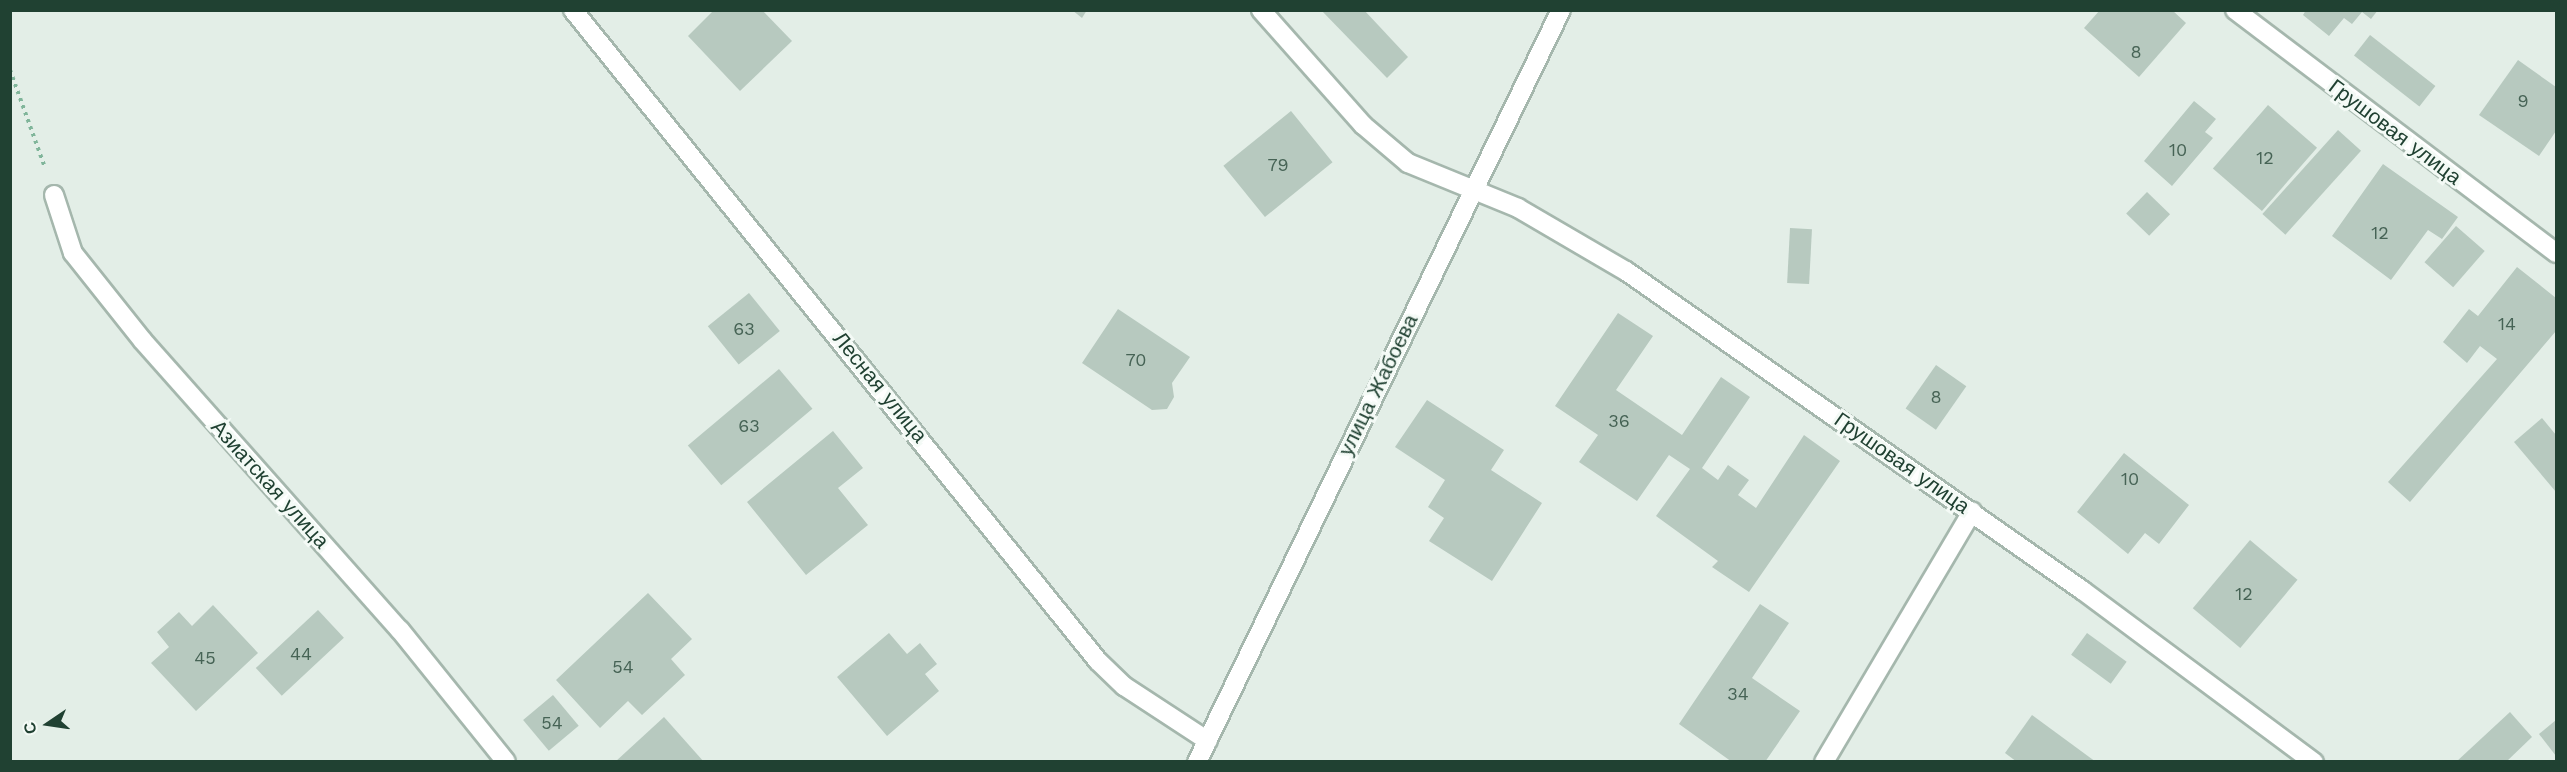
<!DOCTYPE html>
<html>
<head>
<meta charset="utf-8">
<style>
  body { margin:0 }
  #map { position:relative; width:2567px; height:772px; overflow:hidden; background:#e3eee7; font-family:"Work Sans",sans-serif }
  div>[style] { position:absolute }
  .building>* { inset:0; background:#b7c9bf; transform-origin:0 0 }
  .path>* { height:4px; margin-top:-2px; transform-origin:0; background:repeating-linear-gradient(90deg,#80b59a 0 3px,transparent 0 7.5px) }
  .roads { filter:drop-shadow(2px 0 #a5b7ad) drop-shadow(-2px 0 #a5b7ad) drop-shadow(0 2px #a5b7ad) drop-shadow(0 -2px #a5b7ad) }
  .service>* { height:18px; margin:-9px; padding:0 9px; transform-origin:9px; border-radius:9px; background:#fff }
  .minor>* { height:18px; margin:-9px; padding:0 9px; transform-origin:9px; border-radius:9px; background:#fff }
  span { translate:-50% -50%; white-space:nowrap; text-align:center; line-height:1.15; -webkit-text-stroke:6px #f4faf6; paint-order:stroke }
  .number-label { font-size:18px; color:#466355 }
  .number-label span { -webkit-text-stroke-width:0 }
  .street-label { font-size:21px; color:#204132 }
  .frame { position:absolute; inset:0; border:12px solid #204132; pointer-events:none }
  .north { position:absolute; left:18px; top:694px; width:60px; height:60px; -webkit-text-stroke:4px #f4faf6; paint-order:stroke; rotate:257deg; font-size:16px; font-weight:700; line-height:24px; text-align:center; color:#204132 }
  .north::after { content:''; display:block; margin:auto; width:21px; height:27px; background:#204132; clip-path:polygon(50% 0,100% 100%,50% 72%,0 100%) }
</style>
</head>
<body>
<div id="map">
  <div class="building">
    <i style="clip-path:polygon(714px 10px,762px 10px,792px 41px,740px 91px,688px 36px)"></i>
    <i style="clip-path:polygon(1072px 10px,1087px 10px,1082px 18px)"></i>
    <i style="clip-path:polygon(1321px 10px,1364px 10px,1408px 57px,1387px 78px)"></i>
    <i style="clip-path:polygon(2100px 10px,2172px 10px,2186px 23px,2139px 77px,2084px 28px)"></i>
    <i style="clip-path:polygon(2306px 10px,2378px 10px,2371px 19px,2362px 12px,2352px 24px,2344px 18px,2329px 36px,2303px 15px)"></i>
    <i style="left:2370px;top:35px;width:83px;height:26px;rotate:38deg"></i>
    <i style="clip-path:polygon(2518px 60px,2556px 87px,2556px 131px,2539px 156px,2479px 115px)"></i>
    <i style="clip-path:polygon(2194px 101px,2216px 119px,2205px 132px,2213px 138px,2172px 186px,2144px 161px)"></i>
    <i style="left:2268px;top:105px;width:65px;height:84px;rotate:41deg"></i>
    <i style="left:1291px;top:111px;width:66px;height:87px;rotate:51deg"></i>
    <i style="left:2338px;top:130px;width:31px;height:113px;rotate:42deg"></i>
    <i style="clip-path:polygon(2383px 164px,2458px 217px,2442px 239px,2428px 230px,2391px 280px,2332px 236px)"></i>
    <i style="left:2147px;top:192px;width:32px;height:30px;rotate:44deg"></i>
    <i style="left:2456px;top:226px;width:38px;height:48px;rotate:41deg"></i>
    <i style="left:1790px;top:228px;width:22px;height:55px;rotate:3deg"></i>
    <i style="clip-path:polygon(2517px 267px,2556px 298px,2556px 331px,2410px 502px,2388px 482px,2497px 359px,2480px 346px,2467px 363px,2443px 342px,2469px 309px,2478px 316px)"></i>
    <i style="left:749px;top:293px;width:49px;height:53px;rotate:51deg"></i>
    <i style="clip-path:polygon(1118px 309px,1190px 357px,1172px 383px,1174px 397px,1167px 409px,1152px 410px,1082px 363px)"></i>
    <i style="clip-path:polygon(1618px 313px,1653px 336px,1616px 390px,1682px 435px,1721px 377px,1750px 397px,1702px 468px,1718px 480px,1728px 465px,1749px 480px,1738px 495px,1756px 508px,1804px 435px,1840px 461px,1749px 592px,1712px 567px,1718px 561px,1656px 516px,1690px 469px,1669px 455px,1637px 501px,1579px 462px,1598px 435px,1555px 406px)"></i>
    <i style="left:1936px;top:365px;width:37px;height:53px;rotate:35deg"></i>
    <i style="left:779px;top:369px;width:52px;height:119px;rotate:50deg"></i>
    <i style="clip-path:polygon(1427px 400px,1504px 450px,1491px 470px,1542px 503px,1492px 581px,1429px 541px,1444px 518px,1428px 507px,1445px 480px,1395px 447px)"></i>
    <i style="clip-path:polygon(2542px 418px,2556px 435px,2556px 492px,2514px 442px)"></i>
    <i style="clip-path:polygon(833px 431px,863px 468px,838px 488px,868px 525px,806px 575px,747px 502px)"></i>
    <i style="clip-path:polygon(2124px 453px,2189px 505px,2159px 544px,2145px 533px,2128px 554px,2077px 512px)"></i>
    <i style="left:2250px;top:540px;width:62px;height:89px;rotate:40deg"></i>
    <i style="clip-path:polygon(648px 593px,692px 639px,671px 659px,685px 675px,642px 715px,628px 701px,600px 728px,556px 680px)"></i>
    <i style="clip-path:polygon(1760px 604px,1789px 623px,1752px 678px,1800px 711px,1765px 762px,1732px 762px,1679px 724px)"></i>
    <i style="clip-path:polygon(213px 605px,258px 653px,196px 711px,151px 663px,169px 647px,157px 632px,179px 612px,192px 626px)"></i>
    <i style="left:318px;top:610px;width:38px;height:85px;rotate:47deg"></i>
    <i style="clip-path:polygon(889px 633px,907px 654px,920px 643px,937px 664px,925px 674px,939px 691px,887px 736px,837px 677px)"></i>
    <i style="left:2087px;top:633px;width:49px;height:27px;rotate:36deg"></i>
    <i style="left:553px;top:695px;width:40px;height:39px;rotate:50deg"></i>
    <i style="clip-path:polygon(2510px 712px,2532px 737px,2506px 762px,2456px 762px)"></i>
    <i style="clip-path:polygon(2032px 715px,2096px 762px,2017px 762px,2005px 753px)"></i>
    <i style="clip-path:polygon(664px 717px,704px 762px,615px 762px)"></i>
    <i style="clip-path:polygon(2556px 720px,2556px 756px,2539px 734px)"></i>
  </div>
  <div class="path">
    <i style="left:10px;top:70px;width:104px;rotate:70.3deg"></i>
  </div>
  <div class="roads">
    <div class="service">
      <i style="left:1824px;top:762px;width:291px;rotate:-59.4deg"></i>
    </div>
    <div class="minor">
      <i style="left:573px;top:10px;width:836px;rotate:51.12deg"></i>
      <i style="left:1098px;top:661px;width:36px;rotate:44deg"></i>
      <i style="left:1124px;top:686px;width:100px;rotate:33.2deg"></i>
      <i style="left:1261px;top:10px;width:154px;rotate:48.4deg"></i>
      <i style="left:1363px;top:125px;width:59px;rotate:40.2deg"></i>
      <i style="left:1408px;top:163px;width:119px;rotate:22.2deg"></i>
      <i style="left:1518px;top:208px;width:125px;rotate:30.3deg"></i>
      <i style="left:1626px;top:271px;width:557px;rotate:34.98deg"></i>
      <i style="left:2082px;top:590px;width:289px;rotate:36.6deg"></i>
      <i style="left:2235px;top:10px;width:403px;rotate:37.1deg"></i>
      <i style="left:54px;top:195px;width:61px;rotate:71.9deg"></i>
      <i style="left:73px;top:253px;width:112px;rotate:51.5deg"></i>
      <i style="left:143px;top:341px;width:387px;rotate:48.4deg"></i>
      <i style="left:400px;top:630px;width:169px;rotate:51.2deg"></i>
      <i style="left:1197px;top:762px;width:835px;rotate:-64.17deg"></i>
    </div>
  </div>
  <div class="number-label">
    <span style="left:2136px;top:52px">8</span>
    <span style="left:2523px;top:101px">9</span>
    <span style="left:2178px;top:150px">10</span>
    <span style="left:2265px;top:158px">12</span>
    <span style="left:1278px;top:165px">79</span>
    <span style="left:2380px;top:233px">12</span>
    <span style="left:2507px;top:324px">14</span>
    <span style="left:744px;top:329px">63</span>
    <span style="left:1136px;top:360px">70</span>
    <span style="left:1936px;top:397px">8</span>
    <span style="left:1619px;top:421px">36</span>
    <span style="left:749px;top:426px">63</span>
    <span style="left:2130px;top:479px">10</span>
    <span style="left:2244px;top:594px">12</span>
    <span style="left:301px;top:654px">44</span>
    <span style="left:205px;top:658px">45</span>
    <span style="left:623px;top:667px">54</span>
    <span style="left:1738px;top:694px">34</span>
    <span style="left:552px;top:723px">54</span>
  </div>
  <div class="street-label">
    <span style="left:2395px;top:132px;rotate:37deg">Грушовая улица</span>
    <span style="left:1378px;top:385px;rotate:-64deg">улица Жабоева</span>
    <span style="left:880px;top:387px;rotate:51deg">Лесная улица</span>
    <span style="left:1902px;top:463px;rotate:35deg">Грушовая улица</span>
    <span style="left:270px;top:484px;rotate:48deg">Азиатская улица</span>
  </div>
  <div class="frame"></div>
  <div class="north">С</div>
</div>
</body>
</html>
